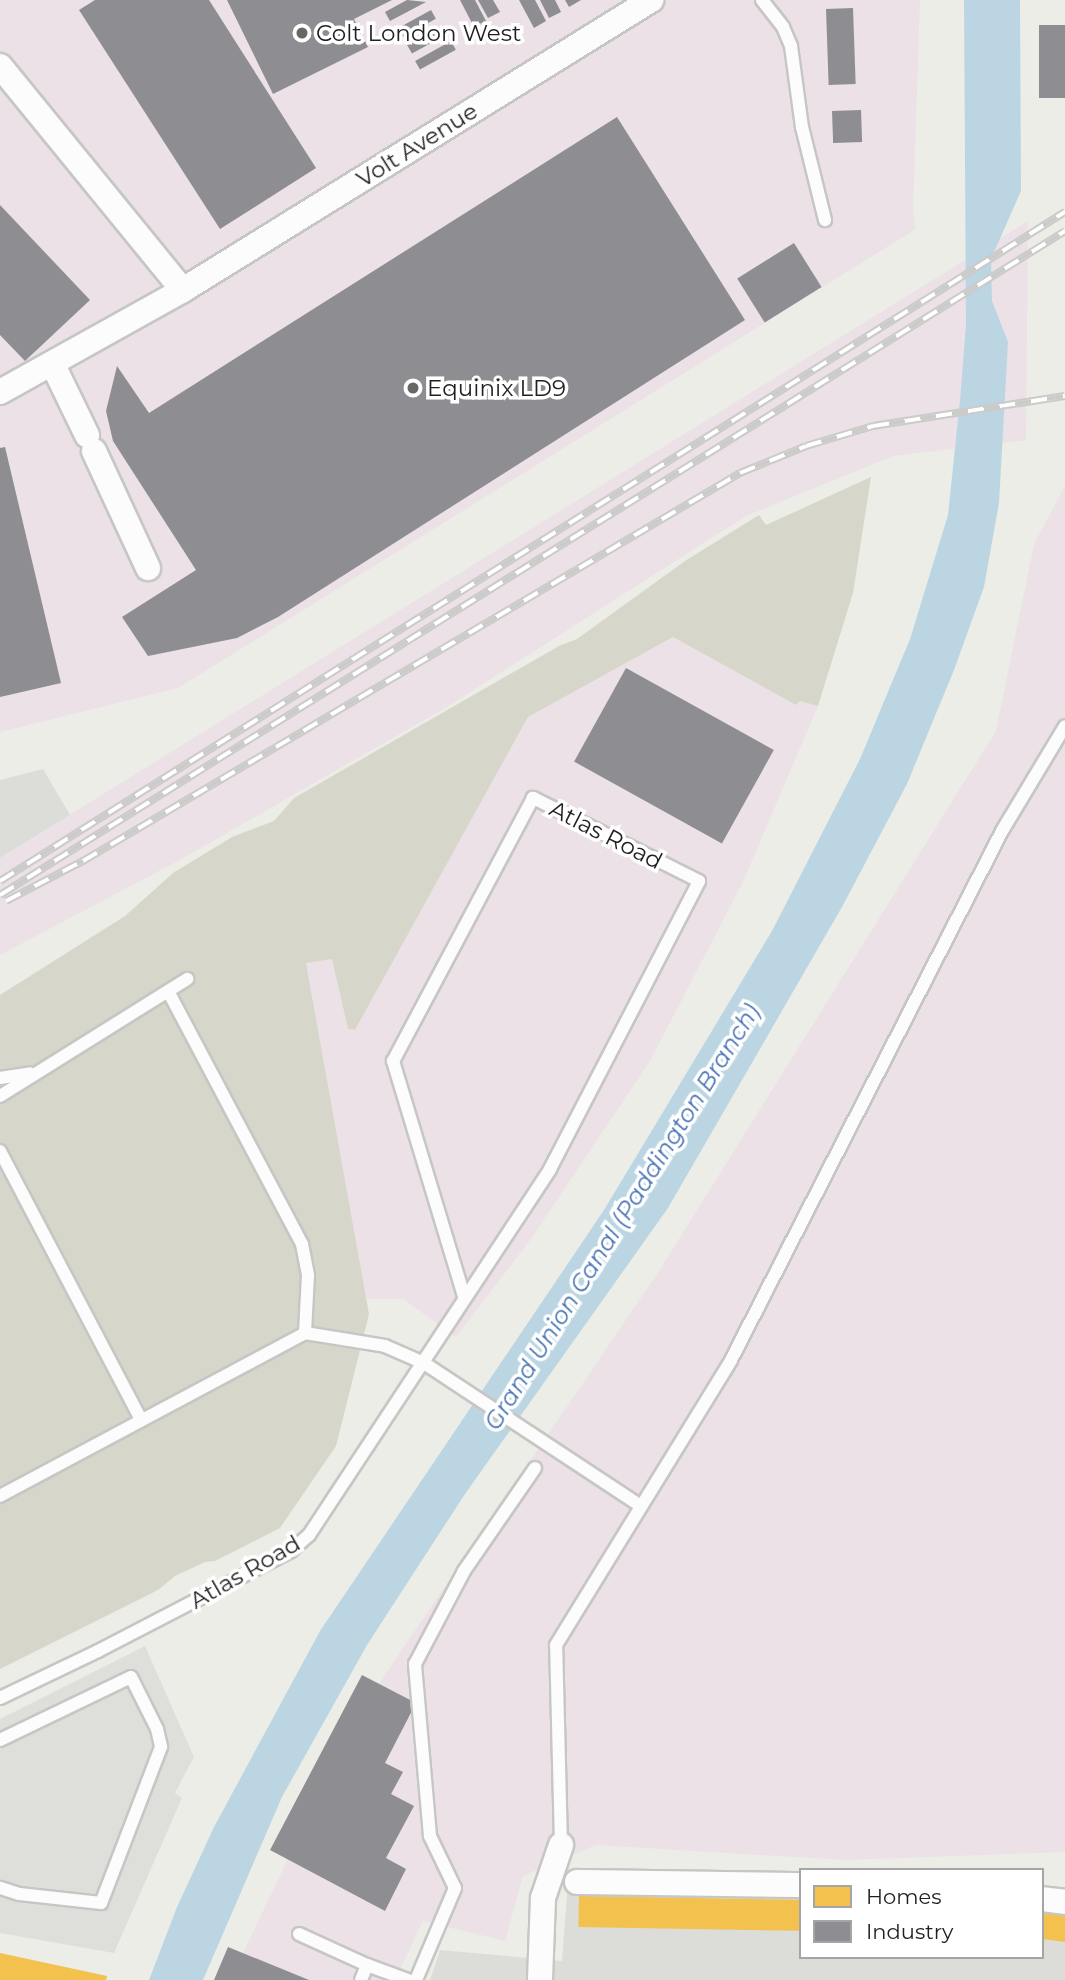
<!DOCTYPE html>
<html>
<head>
<meta charset="utf-8">
<style>
  body { margin:0 }
  #map { position:relative; width:1065px; height:1980px; overflow:hidden; background:#edede8; font-family:Montserrat,sans-serif }
  div>[style] { position:absolute }
  .residential>* { inset:0; background:#dcdcd9 }
  .industrial>* { inset:0; background:#ebe1e6 }
  .construction>* { inset:0; background:#d6d7ca }
  .parking>* { inset:0; background:#dededb }
  .water>* { inset:0; background:#bbd6e2 }
  .homes>* { inset:0; background:#f2c14e; transform-origin:0 0 }
  .industry>* { inset:0; background:#8d8d92; transform-origin:0 0 }
  .roads { filter:drop-shadow(2px 0 #c6c6c4) drop-shadow(-2px 0 #c6c6c4) drop-shadow(0 2px #c6c6c4) drop-shadow(0 -2px #c6c6c4) }
  .lane>* { height:12px; margin:-6px; padding:0 6px; transform-origin:6px; border-radius:6px; background:#fcfcfc }
  .street>* { height:24px; margin:-12px; padding:0 12px; transform-origin:12px; border-radius:12px; background:#fcfcfc }
  .rail>* { height:8px; margin-top:-4px; transform-origin:0; background:repeating-linear-gradient(90deg,#fff 0 16px,#cbcbca 0 32px); box-sizing:border-box; border-block:2px solid #cbcbca }
  .dots>* { width:19px; height:19px; translate:-50% -50%; box-sizing:border-box; border:4px solid #fff; border-radius:50% }
  span { translate:-50% -50%; white-space:nowrap; text-align:center; line-height:1.15; -webkit-text-stroke:7px #fff; paint-order:stroke }
  .poi-label { font-size:23px; color:#1f1f1f }
  .left { translate:0 -50%; text-align:left }
  .street-label { font-size:23px; color:#1f1f1f }
  .water-label { font-size:24px; color:#4973b2; font-style:italic }
  .legend { position:absolute; left:799px; top:1868px; width:245px; height:91px; box-sizing:border-box; background:#fff; border:2px solid #a5a5a5; margin:0; padding:9px 12px; list-style:none; font-size:21px; color:#1f1f1f }
  .legend li { display:flex; align-items:center; gap:14px; height:35px }
  .legend b { width:35px; border:2px solid #a5a5a5 }
</style>
</head>
<body>
<div id="map">
  <div class="residential">
    <i style="clip-path:polygon(43px 769px,70px 815px,0 858px,0 780px)"></i>
    <i style="clip-path:polygon(569px 1869px,801px 1883px,801px 1957px,1042px 1957px,1042px 1897px,1065px 1898px,1065px 1980px,430px 1980px,440px 1950px,562px 1961px)"></i>
  </div>
  <div class="industrial">
    <i style="clip-path:polygon(0 0,920px 0,913px 213px,916px 229px,178px 688px,0 732px)"></i>
    <i style="clip-path:polygon(1028px 221px,1026px 440px,893px 456px,746px 516px,447px 707px,178px 861px,0 955px,0 858px)"></i>
    <i style="clip-path:polygon(1065px 486px,1065px 1852px,844px 1860px,596px 1845px,523px 1876px,505px 1941px,423px 1921px,395px 1980px,230px 1980px,355px 1719px,659px 1271px,996px 731px,1034px 544px)"></i>
    <i style="clip-path:polygon(673px 637px,796px 705px,800px 701px,818px 706px,742px 884px,650px 1061px,528px 1243px,456px 1337px,403px 1299px,366px 1299px,306px 963px,332px 958px,348px 1029px,355px 1030px,528px 717px)"></i>
  </div>
  <div class="construction">
    <i style="clip-path:polygon(871px 477px,853px 593px,818px 706px,800px 701px,796px 705px,673px 637px,528px 717px,355px 1030px,348px 1029px,332px 959px,306px 963px,369px 1314px,336px 1446px,280px 1528px,215px 1561px,205px 1562px,175px 1576px,158px 1590px,0 1669px,0 995px,125px 916px,173px 873px,232px 837px,274px 821px,294px 798px,559px 646px,577px 639px,685px 561px,759px 515px,766px 525px)"></i>
  </div>
  <div class="parking">
    <i style="clip-path:polygon(145px 1646px,194px 1757px,175px 1793px,182px 1798px,114px 1953px,0 1933px,0 1719px)"></i>
  </div>
  <div class="water">
    <i style="clip-path:polygon(964px 0,1020px 0,1021px 191px,991px 259px,992px 301px,1008px 342px,999px 503px,984px 587px,954px 670px,907px 784px,842px 907px,668px 1208px,465px 1494px,367px 1645px,282px 1797px,203px 1980px,149px 1980px,177px 1907px,214px 1827px,320px 1631px,604px 1210px,772px 931px,860px 759px,910px 639px,948px 515px,960px 400px,966px 325px)"></i>
  </div>
  <div class="homes">
    <i style="left:579px;top:1896px;width:222px;height:31px;rotate:1deg"></i>
    <i style="clip-path:polygon(1042px 1908px,1065px 1912px,1065px 1942px,1042px 1939px)"></i>
    <i style="clip-path:polygon(0 1953px,107px 1976px,106px 1980px,0 1980px)"></i>
  </div>
  <div class="industry">
    <i style="clip-path:polygon(95px 0,209px 0,316px 168px,220px 229px,79px 10px)"></i>
    <i style="clip-path:polygon(227px 0,392px 0,354px 19px,368px 47px,273px 94px)"></i>
    <i style="clip-path:polygon(407px 0,426px 2px,390px 21px,385px 12px)"></i>
    <i style="clip-path:polygon(460px 0,475px 0,486px 21px,474px 27px)"></i>
    <i style="clip-path:polygon(478px 0,493px 0,500px 12px,488px 18px)"></i>
    <i style="clip-path:polygon(519px 0,535px 0,546px 21px,534px 28px)"></i>
    <i style="clip-path:polygon(540px 0,555px 0,561px 12px,549px 18px)"></i>
    <i style="clip-path:polygon(565px 0,581px 0,569px 7px)"></i>
    <i style="left:853px;top:8px;width:76px;height:27px;rotate:88deg"></i>
    <i style="left:431px;top:10px;width:10px;height:42px;rotate:61deg"></i>
    <i style="left:443px;top:25px;width:10px;height:41px;rotate:61deg"></i>
    <i style="left:1039px;top:25px;width:26px;height:73px"></i>
    <i style="left:451px;top:41px;width:10px;height:41px;rotate:61deg"></i>
    <i style="left:861px;top:110px;width:32px;height:29px;rotate:88deg"></i>
    <i style="clip-path:polygon(617px 117px,745px 320px,278px 617px,237px 638px,148px 656px,122px 617px,196px 570px,113px 441px,106px 411px,117px 366px,149px 413px)"></i>
    <i style="clip-path:polygon(0 205px,90px 300px,25px 361px,0 335px)"></i>
    <i style="left:794px;top:243px;width:52px;height:67px;rotate:58deg"></i>
    <i style="clip-path:polygon(5px 447px,61px 683px,0 697px,0 448px)"></i>
    <i style="left:626px;top:668px;width:169px;height:107px;rotate:29deg"></i>
    <i style="clip-path:polygon(362px 1675px,416px 1703px,385px 1763px,403px 1772px,391px 1794px,414px 1806px,386px 1858px,406px 1869px,385px 1911px,270px 1850px)"></i>
    <i style="clip-path:polygon(228px 1947px,309px 1980px,214px 1980px)"></i>
  </div>
  <div class="roads">
    <div class="lane">
      <i style="left:762px;top:0;width:34px;rotate:52deg"></i>
      <i style="left:783px;top:27px;width:21px;rotate:67deg"></i>
      <i style="left:791px;top:46px;width:82px;rotate:82.3deg"></i>
      <i style="left:802px;top:127px;width:96px;rotate:76.1deg"></i>
      <i style="left:168px;top:991px;width:286px;rotate:62.1deg"></i>
      <i style="left:302px;top:1244px;width:32px;rotate:79deg"></i>
      <i style="left:308px;top:1275px;width:58px;rotate:93deg"></i>
      <i style="left:0;top:1078px;width:30px;rotate:-9deg"></i>
      <i style="left:0;top:1096px;width:221px;rotate:-32deg"></i>
      <i style="left:0;top:1151px;width:304px;rotate:62.3deg"></i>
      <i style="left:0;top:1496px;width:346px;rotate:-28.1deg"></i>
      <i style="left:305px;top:1333px;width:81px;rotate:9.2deg"></i>
      <i style="left:385px;top:1346px;width:43px;rotate:23.6deg"></i>
      <i style="left:424px;top:1363px;width:260px;rotate:33.4deg"></i>
      <i style="left:0;top:1698px;width:109px;rotate:-25.6deg"></i>
      <i style="left:98px;top:1651px;width:217px;rotate:-27.4deg"></i>
      <i style="left:291px;top:1551px;width:24px;rotate:-42deg"></i>
      <i style="left:309px;top:1535px;width:438px;rotate:-56.6deg"></i>
      <i style="left:550px;top:1169px;width:324px;rotate:-62.6deg"></i>
      <i style="left:699px;top:881px;width:186px;rotate:-153.4deg"></i>
      <i style="left:533px;top:798px;width:298px;rotate:118deg"></i>
      <i style="left:393px;top:1061px;width:245px;rotate:73.2deg"></i>
      <i style="left:0;top:1740px;width:145px;rotate:-25.7deg"></i>
      <i style="left:131px;top:1677px;width:58px;rotate:63.4deg"></i>
      <i style="left:157px;top:1729px;width:18px;rotate:77deg"></i>
      <i style="left:161px;top:1747px;width:167px;rotate:111deg"></i>
      <i style="left:101px;top:1903px;width:82px;rotate:-173.7deg"></i>
      <i style="left:19px;top:1894px;width:20px;rotate:-162deg"></i>
      <i style="left:561px;top:1845px;width:200px;rotate:-91.4deg"></i>
      <i style="left:556px;top:1645px;width:334px;rotate:-58.4deg"></i>
      <i style="left:731px;top:1360px;width:594px;rotate:-62.87deg"></i>
      <i style="left:1002px;top:831px;width:122px;rotate:-59deg"></i>
      <i style="left:299px;top:1934px;width:75px;rotate:24.5deg"></i>
      <i style="left:361px;top:1980px;width:16px;rotate:-68deg"></i>
      <i style="left:367px;top:1965px;width:44px;rotate:20.1deg"></i>
      <i style="left:416px;top:1980px;width:100px;rotate:-67deg"></i>
      <i style="left:455px;top:1888px;width:58px;rotate:-115.7deg"></i>
      <i style="left:430px;top:1836px;width:173px;rotate:-95deg"></i>
      <i style="left:415px;top:1664px;width:105px;rotate:-62.2deg"></i>
      <i style="left:464px;top:1571px;width:125px;rotate:-55.4deg"></i>
    </div>
    <div class="street">
      <i style="left:0;top:66px;width:289px;rotate:50.8deg"></i>
      <i style="left:53px;top:365px;width:78px;rotate:64.1deg"></i>
      <i style="left:0;top:392px;width:210px;rotate:-29.1deg"></i>
      <i style="left:183px;top:290px;width:551px;rotate:-31.78deg"></i>
      <i style="left:94px;top:451px;width:129px;rotate:65.2deg"></i>
      <i style="left:577px;top:1882px;width:224px;rotate:0.8deg"></i>
      <i style="left:1042px;top:1899px;width:23px;rotate:7deg"></i>
      <i style="left:540px;top:1980px;width:82px;rotate:-87.9deg"></i>
      <i style="left:543px;top:1898px;width:56px;rotate:-71.2deg"></i>
    </div>
  </div>
  <div class="rail">
    <i style="left:0;top:881px;width:1258px;rotate:-32.14deg"></i>
    <i style="left:0;top:895px;width:1255px;rotate:-31.94deg"></i>
    <i style="left:6px;top:901px;width:87px;rotate:-27.5deg"></i>
    <i style="left:83px;top:861px;width:763px;rotate:-30.56deg"></i>
    <i style="left:740px;top:473px;width:71px;rotate:-22.2deg"></i>
    <i style="left:806px;top:446px;width:70px;rotate:-16.6deg"></i>
    <i style="left:873px;top:426px;width:194px;rotate:-8.9deg"></i>
  </div>
  <div class="dots">
    <i style="left:302px;top:33px;background:#676765"></i>
    <i style="left:413px;top:388px;background:#676765"></i>
  </div>
  <div class="poi-label">
    <span class="left" style="left:316px;top:33px">Colt London West</span>
    <span class="left" style="left:427px;top:388px">Equinix LD9</span>
  </div>
  <div class="street-label">
    <span style="left:417px;top:145px;rotate:-32deg">Volt Avenue</span>
    <span style="left:606px;top:835px;rotate:27deg">Atlas Road</span>
    <span style="left:245px;top:1572px;rotate:-30deg">Atlas Road</span>
  </div>
  <div class="water-label">
    <span style="left:622px;top:1217px;rotate:-58deg">Grand Union Canal (Paddington Branch)</span>
  </div>
  <ul class="legend">
  <li><b style="height:19px;background:#f2c14e"></b>Homes</li>
  <li><b style="height:19px;background:#8d8d92"></b>Industry</li>
  </ul>
</div>
</body>
</html>
